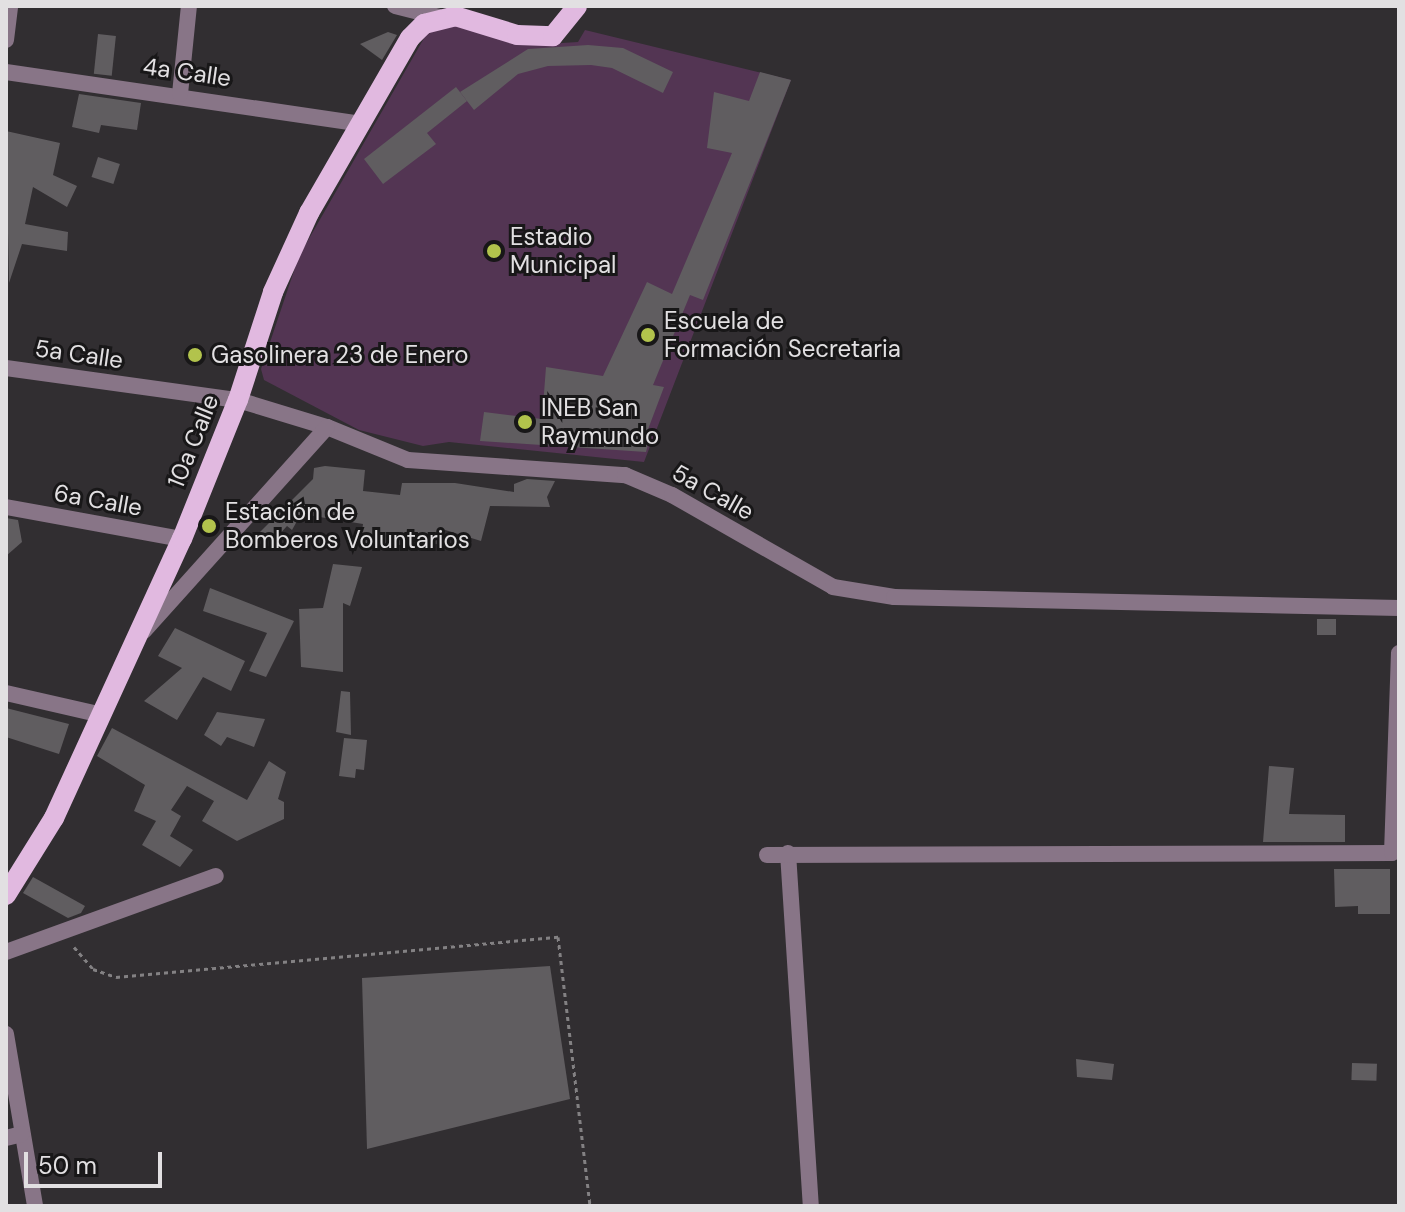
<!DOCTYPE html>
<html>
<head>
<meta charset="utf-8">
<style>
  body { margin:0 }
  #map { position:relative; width:1405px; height:1212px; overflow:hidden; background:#312e31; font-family:"DM Sans",sans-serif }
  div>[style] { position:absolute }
  .green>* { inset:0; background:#533553 }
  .building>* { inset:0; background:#605d60; transform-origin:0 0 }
  .path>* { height:3px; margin-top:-1.5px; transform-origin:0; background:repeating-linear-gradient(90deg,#838183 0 4px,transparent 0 8px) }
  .minor>* { height:16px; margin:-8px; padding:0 8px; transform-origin:8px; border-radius:8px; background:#887587 }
  .tertiary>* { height:16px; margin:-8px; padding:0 8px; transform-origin:8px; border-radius:8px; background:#887587 }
  .primary>* { height:20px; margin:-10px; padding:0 10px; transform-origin:10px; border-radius:10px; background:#e1b9e0 }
  .dots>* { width:22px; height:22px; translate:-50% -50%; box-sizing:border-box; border:4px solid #181718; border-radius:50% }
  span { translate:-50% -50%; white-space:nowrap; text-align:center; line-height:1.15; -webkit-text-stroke:6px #181718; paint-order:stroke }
  .street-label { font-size:24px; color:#e2e0e2 }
  .poi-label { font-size:24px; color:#e2e0e2 }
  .left { translate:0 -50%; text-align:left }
  .frame { position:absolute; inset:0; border:8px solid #e2e0e2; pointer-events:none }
  .scale { position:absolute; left:24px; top:1152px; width:138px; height:36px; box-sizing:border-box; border:4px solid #e2e0e2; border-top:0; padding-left:10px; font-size:24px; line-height:28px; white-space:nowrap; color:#e2e0e2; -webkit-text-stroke:6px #181718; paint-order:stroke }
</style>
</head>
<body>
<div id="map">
  <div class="green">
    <i style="clip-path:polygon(443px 23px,530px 45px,578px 42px,585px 30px,791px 80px,644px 462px,449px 442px,423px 446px,359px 430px,264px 380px,261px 369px,299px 256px,427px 33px)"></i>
  </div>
  <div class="building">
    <i style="clip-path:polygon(388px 32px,397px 35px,382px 60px,360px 44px)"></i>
    <i style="left:98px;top:34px;width:18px;height:40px;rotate:6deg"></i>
    <i style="clip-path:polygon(588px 45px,623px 48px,673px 72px,663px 93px,612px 68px,591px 65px,548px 66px,518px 74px,474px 110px,460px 92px,528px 49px)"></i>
    <i style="clip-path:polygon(760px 72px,791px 80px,703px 300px,690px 295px,653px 385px,664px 387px,647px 432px,651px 433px,646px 452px,480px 441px,484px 412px,542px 419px,546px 367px,603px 376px,647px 282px,672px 294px,732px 153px,707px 148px,714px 92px,749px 101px)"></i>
    <i style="clip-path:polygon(456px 87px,467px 101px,427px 133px,436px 144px,383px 184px,364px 159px)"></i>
    <i style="clip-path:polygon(79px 94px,141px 103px,137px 130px,101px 125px,99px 133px,72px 127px)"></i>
    <i style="clip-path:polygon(6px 131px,60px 143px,53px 175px,77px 186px,67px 207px,33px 187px,25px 224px,68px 232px,67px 251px,22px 244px,9px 283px)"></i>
    <i style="left:98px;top:157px;width:23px;height:21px;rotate:18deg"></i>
    <i style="clip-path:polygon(325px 466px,365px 470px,363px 491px,400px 495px,402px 483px,455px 483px,514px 492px,514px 484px,527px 479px,555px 481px,547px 497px,550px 507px,490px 506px,481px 541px,442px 529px,439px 544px,360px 546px,363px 524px,301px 514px,292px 530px,287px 526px,266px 549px,254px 538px,313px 479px,314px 468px)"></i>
    <i style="clip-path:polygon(6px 518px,18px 520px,22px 542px,6px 556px)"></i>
    <i style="clip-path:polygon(333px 564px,362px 567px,350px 606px,343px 603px,343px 672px,301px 667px,299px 609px,323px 608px)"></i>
    <i style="clip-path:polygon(210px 588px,294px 621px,266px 677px,249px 671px,267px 633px,203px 611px)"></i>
    <i style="left:1317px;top:619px;width:19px;height:16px"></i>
    <i style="clip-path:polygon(175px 628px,245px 661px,231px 691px,203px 677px,177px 720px,144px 701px,182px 668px,158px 656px)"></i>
    <i style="clip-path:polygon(341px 691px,350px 692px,351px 735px,336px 732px)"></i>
    <i style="clip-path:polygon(6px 708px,69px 724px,59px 754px,6px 737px)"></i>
    <i style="clip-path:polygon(217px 712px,265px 719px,254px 747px,227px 737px,221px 746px,204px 735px)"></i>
    <i style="clip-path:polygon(112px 728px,247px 800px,269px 761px,286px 772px,278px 799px,284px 802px,284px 819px,237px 841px,202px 821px,214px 801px,187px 786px,171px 810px,181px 816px,170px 836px,193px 850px,180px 867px,142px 845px,156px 821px,134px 811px,145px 785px,97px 756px)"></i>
    <i style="clip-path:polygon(344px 738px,367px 740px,364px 770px,356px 769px,355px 778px,339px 776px)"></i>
    <i style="clip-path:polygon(1269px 766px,1294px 768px,1289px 814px,1345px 815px,1345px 842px,1263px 842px)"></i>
    <i style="clip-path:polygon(1334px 869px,1390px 869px,1390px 914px,1358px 914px,1358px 906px,1335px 907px)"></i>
    <i style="clip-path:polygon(33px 877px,85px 906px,81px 913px,68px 918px,23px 893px)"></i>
    <i style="clip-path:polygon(550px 966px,570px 1099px,367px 1149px,362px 978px)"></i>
    <i style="clip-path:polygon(1076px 1059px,1114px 1064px,1112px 1080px,1077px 1077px)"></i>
    <i style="left:1352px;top:1063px;width:25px;height:17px;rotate:2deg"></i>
  </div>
  <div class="path">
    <i style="left:74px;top:947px;width:29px;rotate:49deg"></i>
    <i style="left:93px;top:969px;width:24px;rotate:19deg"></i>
    <i style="left:116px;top:977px;width:444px;rotate:-5.2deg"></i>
    <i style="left:558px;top:937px;width:271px;rotate:83.2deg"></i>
  </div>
  <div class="minor">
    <i style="left:395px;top:6px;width:45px;rotate:14deg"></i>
    <i style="left:6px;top:72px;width:359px;rotate:8.3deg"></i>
    <i style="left:180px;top:94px;width:88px;rotate:-84.2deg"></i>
    <i style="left:238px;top:400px;width:93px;rotate:16.9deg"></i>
    <i style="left:327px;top:427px;width:87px;rotate:22.2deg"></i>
    <i style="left:408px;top:460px;width:218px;rotate:4deg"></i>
    <i style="left:625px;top:475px;width:51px;rotate:23.1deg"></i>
    <i style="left:672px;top:495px;width:185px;rotate:29.7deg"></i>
    <i style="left:833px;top:587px;width:62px;rotate:9.3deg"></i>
    <i style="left:894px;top:597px;width:505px;rotate:1.25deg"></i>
    <i style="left:6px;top:507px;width:179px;rotate:10.3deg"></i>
    <i style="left:144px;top:631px;width:274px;rotate:-48.1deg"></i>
    <i style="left:6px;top:693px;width:98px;rotate:12.9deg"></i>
    <i style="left:788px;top:853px;width:354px;rotate:86.3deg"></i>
    <i style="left:767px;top:855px;width:625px;rotate:-0.18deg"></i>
    <i style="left:1392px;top:853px;width:200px;rotate:-88deg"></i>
    <i style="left:6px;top:952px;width:223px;rotate:-19.9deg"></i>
    <i style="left:6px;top:1034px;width:174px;rotate:80.4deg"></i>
    <i style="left:6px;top:1138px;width:16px;rotate:-14deg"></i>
  </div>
  <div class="tertiary">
    <i style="left:6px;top:40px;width:34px;rotate:-83deg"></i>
    <i style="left:6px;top:368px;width:234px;rotate:7.9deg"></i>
  </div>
  <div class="primary">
    <i style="left:6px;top:895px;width:91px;rotate:-58.1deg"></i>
    <i style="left:54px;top:818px;width:307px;rotate:-65.4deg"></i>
    <i style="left:182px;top:539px;width:150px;rotate:-68.1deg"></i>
    <i style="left:238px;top:400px;width:114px;rotate:-72deg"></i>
    <i style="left:273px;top:292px;width:87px;rotate:-65.5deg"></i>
    <i style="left:309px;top:213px;width:202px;rotate:-60deg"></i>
    <i style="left:410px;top:38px;width:20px;rotate:-45deg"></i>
    <i style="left:424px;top:24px;width:32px;rotate:-14deg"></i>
    <i style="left:455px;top:16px;width:65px;rotate:17deg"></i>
    <i style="left:517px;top:35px;width:36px;rotate:2deg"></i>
    <i style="left:553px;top:36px;width:38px;rotate:-51deg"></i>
  </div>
  <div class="dots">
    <i style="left:494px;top:251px;background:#b2c34c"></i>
    <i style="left:648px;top:335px;background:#b2c34c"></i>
    <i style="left:195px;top:355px;background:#b2c34c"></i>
    <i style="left:525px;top:422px;background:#b2c34c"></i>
    <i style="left:209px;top:526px;background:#b2c34c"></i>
  </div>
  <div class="street-label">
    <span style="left:187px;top:72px;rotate:8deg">4a Calle</span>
    <span style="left:79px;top:354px;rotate:8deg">5a Calle</span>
    <span style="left:193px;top:441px;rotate:-68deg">10a Calle</span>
    <span style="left:713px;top:492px;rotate:29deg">5a Calle</span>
    <span style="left:98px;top:500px;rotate:10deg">6a Calle</span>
  </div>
  <div class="poi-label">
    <span class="left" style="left:510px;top:251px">Estadio<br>Municipal</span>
    <span class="left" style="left:664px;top:335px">Escuela de<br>Formación Secretaria</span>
    <span class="left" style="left:211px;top:355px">Gasolinera 23 de Enero</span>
    <span class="left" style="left:541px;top:422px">INEB San<br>Raymundo</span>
    <span class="left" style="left:225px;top:526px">Estación de<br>Bomberos Voluntarios</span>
  </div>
  <div class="frame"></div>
  <div class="scale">50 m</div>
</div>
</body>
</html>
